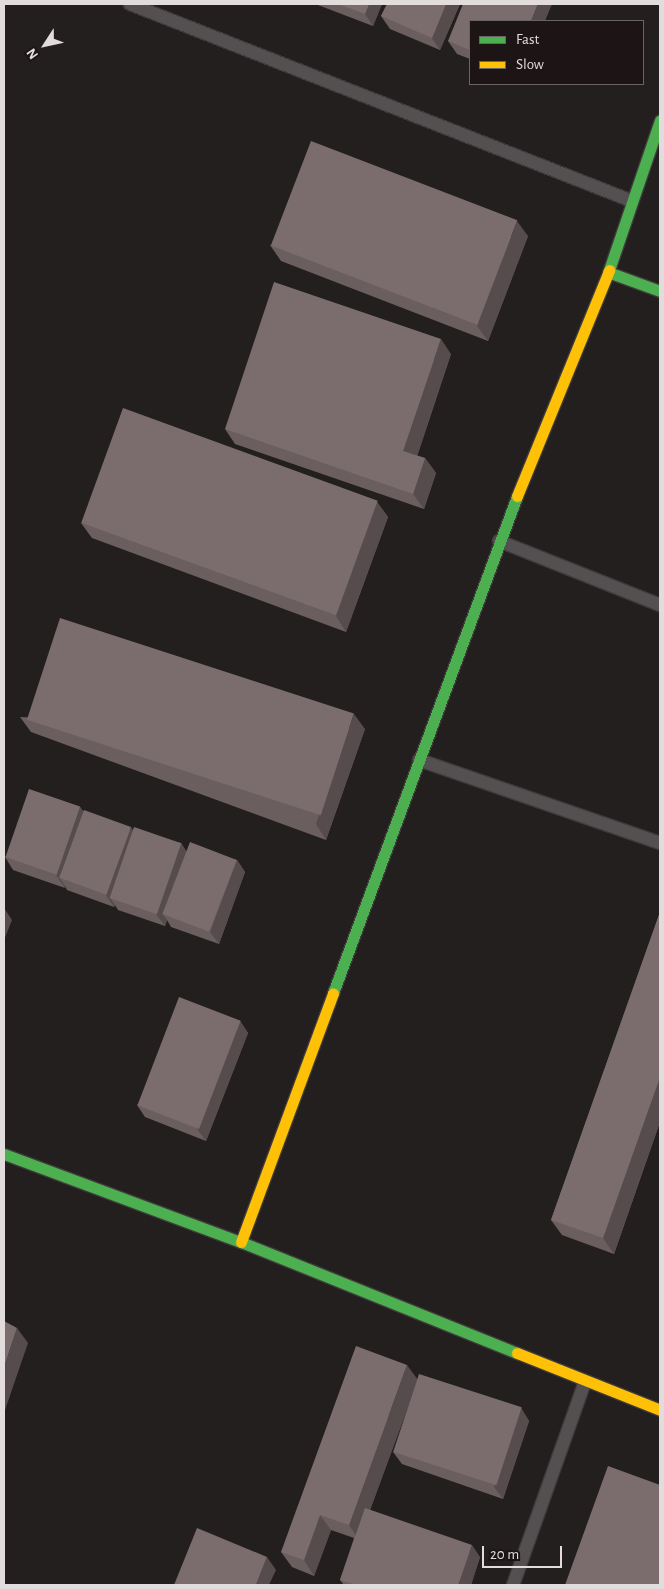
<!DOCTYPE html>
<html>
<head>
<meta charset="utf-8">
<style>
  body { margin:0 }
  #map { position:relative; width:664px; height:1589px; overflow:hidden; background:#241f1f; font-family:"Alegreya Sans",sans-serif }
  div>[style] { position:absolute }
  .roads { filter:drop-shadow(1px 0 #403b3b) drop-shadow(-1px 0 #403b3b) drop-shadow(0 1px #403b3b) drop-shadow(0 -1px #403b3b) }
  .lane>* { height:12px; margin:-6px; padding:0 6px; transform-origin:6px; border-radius:6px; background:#544f50 }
  .fast>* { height:11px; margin:-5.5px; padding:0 5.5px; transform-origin:5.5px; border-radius:5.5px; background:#4caf50 }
  .slow>* { height:11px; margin:-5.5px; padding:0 5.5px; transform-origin:5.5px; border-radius:5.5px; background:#ffc107 }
  .wall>* { inset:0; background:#6a5e5f }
  .shaded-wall>* { inset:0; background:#564c4d }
  .building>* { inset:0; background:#7b6d6e; transform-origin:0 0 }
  span { translate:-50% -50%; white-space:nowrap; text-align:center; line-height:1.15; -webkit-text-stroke:5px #1c1415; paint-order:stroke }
  .frame { position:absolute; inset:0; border:5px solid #e2dcdc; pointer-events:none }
  .legend { position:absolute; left:469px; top:20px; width:175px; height:65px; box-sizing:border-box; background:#1c1415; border:1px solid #6b6465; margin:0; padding:6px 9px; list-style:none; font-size:15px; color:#e2dcdc }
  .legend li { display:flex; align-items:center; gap:10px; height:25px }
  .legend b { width:25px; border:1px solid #6b6465 }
  .north { position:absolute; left:20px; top:20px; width:50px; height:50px; -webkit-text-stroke:4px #1c1415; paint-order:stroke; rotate:235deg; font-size:14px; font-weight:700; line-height:20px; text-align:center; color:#e2dcdc }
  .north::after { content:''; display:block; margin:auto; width:18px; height:22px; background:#e2dcdc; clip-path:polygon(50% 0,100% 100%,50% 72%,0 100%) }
  .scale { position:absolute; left:482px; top:1546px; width:80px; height:22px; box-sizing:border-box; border:2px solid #e2dcdc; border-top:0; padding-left:6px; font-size:15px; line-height:18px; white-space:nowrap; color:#e2dcdc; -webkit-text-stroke:4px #1c1415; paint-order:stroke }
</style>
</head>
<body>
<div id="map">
  <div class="roads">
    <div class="lane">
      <i style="left:130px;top:4px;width:539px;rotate:21.43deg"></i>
      <i style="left:499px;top:541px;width:173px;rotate:21.7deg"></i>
      <i style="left:419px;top:760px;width:255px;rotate:19deg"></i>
      <i style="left:513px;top:1585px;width:215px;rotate:-70.5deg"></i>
    </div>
    <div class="fast">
      <i style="left:609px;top:270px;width:158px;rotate:-71.2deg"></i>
      <i style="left:608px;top:272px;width:55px;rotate:20.1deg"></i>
      <i style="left:333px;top:993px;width:530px;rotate:-69.68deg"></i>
      <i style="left:4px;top:1154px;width:253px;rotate:20.4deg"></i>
      <i style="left:241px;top:1242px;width:297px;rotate:21.9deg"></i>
    </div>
    <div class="slow">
      <i style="left:517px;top:496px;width:244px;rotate:-67.8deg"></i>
      <i style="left:241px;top:1242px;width:265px;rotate:-69.7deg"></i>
      <i style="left:517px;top:1353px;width:154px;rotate:21.7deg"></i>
    </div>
  </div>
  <div class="wall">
    <i style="clip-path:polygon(318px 4px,382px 4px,373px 26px,318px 5px)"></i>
    <i style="clip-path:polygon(387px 4px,460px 4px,440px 50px,390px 29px,381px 16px)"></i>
    <i style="clip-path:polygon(470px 21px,470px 59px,457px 54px,448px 41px)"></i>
    <i style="clip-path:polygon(528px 236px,488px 341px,281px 261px,270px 245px)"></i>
    <i style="clip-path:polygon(451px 354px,417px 456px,425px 458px,436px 473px,424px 509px,235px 444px,225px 429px)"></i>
    <i style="clip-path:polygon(377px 502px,388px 517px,346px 632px,92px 538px,81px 523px)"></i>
    <i style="clip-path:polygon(20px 717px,365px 729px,326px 840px,31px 732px)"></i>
    <i style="clip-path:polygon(80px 807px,83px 811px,133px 831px,181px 843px,186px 851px,237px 860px,245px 872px,219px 944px,171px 927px,167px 920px,165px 926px,118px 910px,115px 905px,114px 907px,67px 890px,65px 886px,65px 888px,13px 870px,5px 857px)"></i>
    <i style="clip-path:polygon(660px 912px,660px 1122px,614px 1254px,562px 1235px,551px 1220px)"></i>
    <i style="clip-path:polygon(240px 1021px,248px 1033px,206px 1141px,145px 1117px,137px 1105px)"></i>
    <i style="clip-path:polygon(417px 1380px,521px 1408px,529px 1421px,503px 1499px,402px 1464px,393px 1452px,410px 1401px,370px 1510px,480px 1557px,471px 1585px,344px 1585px,340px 1580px,354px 1538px,331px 1530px,314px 1576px,292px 1567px,281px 1552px)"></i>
  </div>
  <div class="shaded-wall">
    <i style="clip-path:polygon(369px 4px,382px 4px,373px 26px,365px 14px)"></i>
    <i style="clip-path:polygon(446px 4px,460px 4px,440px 50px,432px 38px)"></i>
    <i style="clip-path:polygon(538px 4px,552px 4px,545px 21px,531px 21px)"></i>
    <i style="clip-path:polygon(517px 221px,528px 236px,488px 341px,477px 326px)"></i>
    <i style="clip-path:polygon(441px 339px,451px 354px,414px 466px,403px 451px)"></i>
    <i style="clip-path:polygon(425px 458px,436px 473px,424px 509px,413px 494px)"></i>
    <i style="clip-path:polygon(377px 502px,388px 517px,346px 632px,336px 616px)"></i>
    <i style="clip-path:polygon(354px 714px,365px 729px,326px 840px,316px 824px)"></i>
    <i style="clip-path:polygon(80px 807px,89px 819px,59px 877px,65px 886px,65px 888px,56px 875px)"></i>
    <i style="clip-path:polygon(131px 827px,139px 840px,110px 898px,115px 905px,114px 907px,106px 895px)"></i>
    <i style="clip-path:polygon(181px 843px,189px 856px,163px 914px,167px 920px,165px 926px,156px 914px)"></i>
    <i style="clip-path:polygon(237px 860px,245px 872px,219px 944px,210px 932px)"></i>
    <i style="clip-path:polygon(4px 908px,12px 920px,4px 940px)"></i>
    <i style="clip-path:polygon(240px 1021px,248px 1033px,206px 1141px,197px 1129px)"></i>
    <i style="clip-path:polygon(660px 1077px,660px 1122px,614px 1254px,603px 1238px)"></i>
    <i style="clip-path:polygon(17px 1328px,28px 1343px,4px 1413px,4px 1367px)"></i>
    <i style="clip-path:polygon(407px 1365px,418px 1380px,359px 1540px,349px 1525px)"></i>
    <i style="clip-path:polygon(521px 1408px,529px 1421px,503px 1499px,494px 1487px)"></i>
    <i style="clip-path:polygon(320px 1515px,331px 1530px,314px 1576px,304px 1560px)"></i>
    <i style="clip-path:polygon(472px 1545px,480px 1557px,471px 1585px,458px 1585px)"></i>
    <i style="clip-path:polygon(267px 1557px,276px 1570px,269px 1585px,256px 1585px)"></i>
  </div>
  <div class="building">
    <i style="clip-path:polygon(338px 4px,369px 4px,365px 14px)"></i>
    <i style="clip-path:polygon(387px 4px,446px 4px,432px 38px,381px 16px)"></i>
    <i style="clip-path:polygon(463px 4px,538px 4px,531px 21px,470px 21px,470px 50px,448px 41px)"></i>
    <i style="left:311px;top:141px;width:221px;height:112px;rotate:21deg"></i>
    <i style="clip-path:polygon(274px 282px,441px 339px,403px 451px,425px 458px,413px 494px,225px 429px)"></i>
    <i style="left:123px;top:408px;width:271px;height:122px;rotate:20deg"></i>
    <i style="left:60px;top:618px;width:309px;height:107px;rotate:18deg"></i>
    <i style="left:29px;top:789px;width:54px;height:72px;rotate:19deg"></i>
    <i style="left:84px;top:810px;width:50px;height:72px;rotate:20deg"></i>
    <i style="left:134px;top:827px;width:50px;height:75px;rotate:19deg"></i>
    <i style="left:190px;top:842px;width:50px;height:77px;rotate:21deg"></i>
    <i style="clip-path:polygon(660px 912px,660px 1077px,603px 1238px,551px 1220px)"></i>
    <i style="left:179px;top:997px;width:66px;height:116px;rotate:21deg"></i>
    <i style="clip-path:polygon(4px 1321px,17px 1328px,4px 1367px)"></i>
    <i style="clip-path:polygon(356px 1346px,407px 1365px,349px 1525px,320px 1515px,304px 1560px,281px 1552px)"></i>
    <i style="left:419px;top:1374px;width:108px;height:82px;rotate:18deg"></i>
    <i style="clip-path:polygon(608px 1466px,660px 1485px,660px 1585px,565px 1585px)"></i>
    <i style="clip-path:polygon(365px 1508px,472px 1545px,458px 1585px,356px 1585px,340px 1580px)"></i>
    <i style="clip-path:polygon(197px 1528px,267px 1557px,256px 1585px,174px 1585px)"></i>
  </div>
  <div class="frame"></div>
  <ul class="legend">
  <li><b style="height:6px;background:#4caf50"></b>Fast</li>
  <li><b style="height:6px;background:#ffc107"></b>Slow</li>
  </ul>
  <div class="north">N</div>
  <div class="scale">20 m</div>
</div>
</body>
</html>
